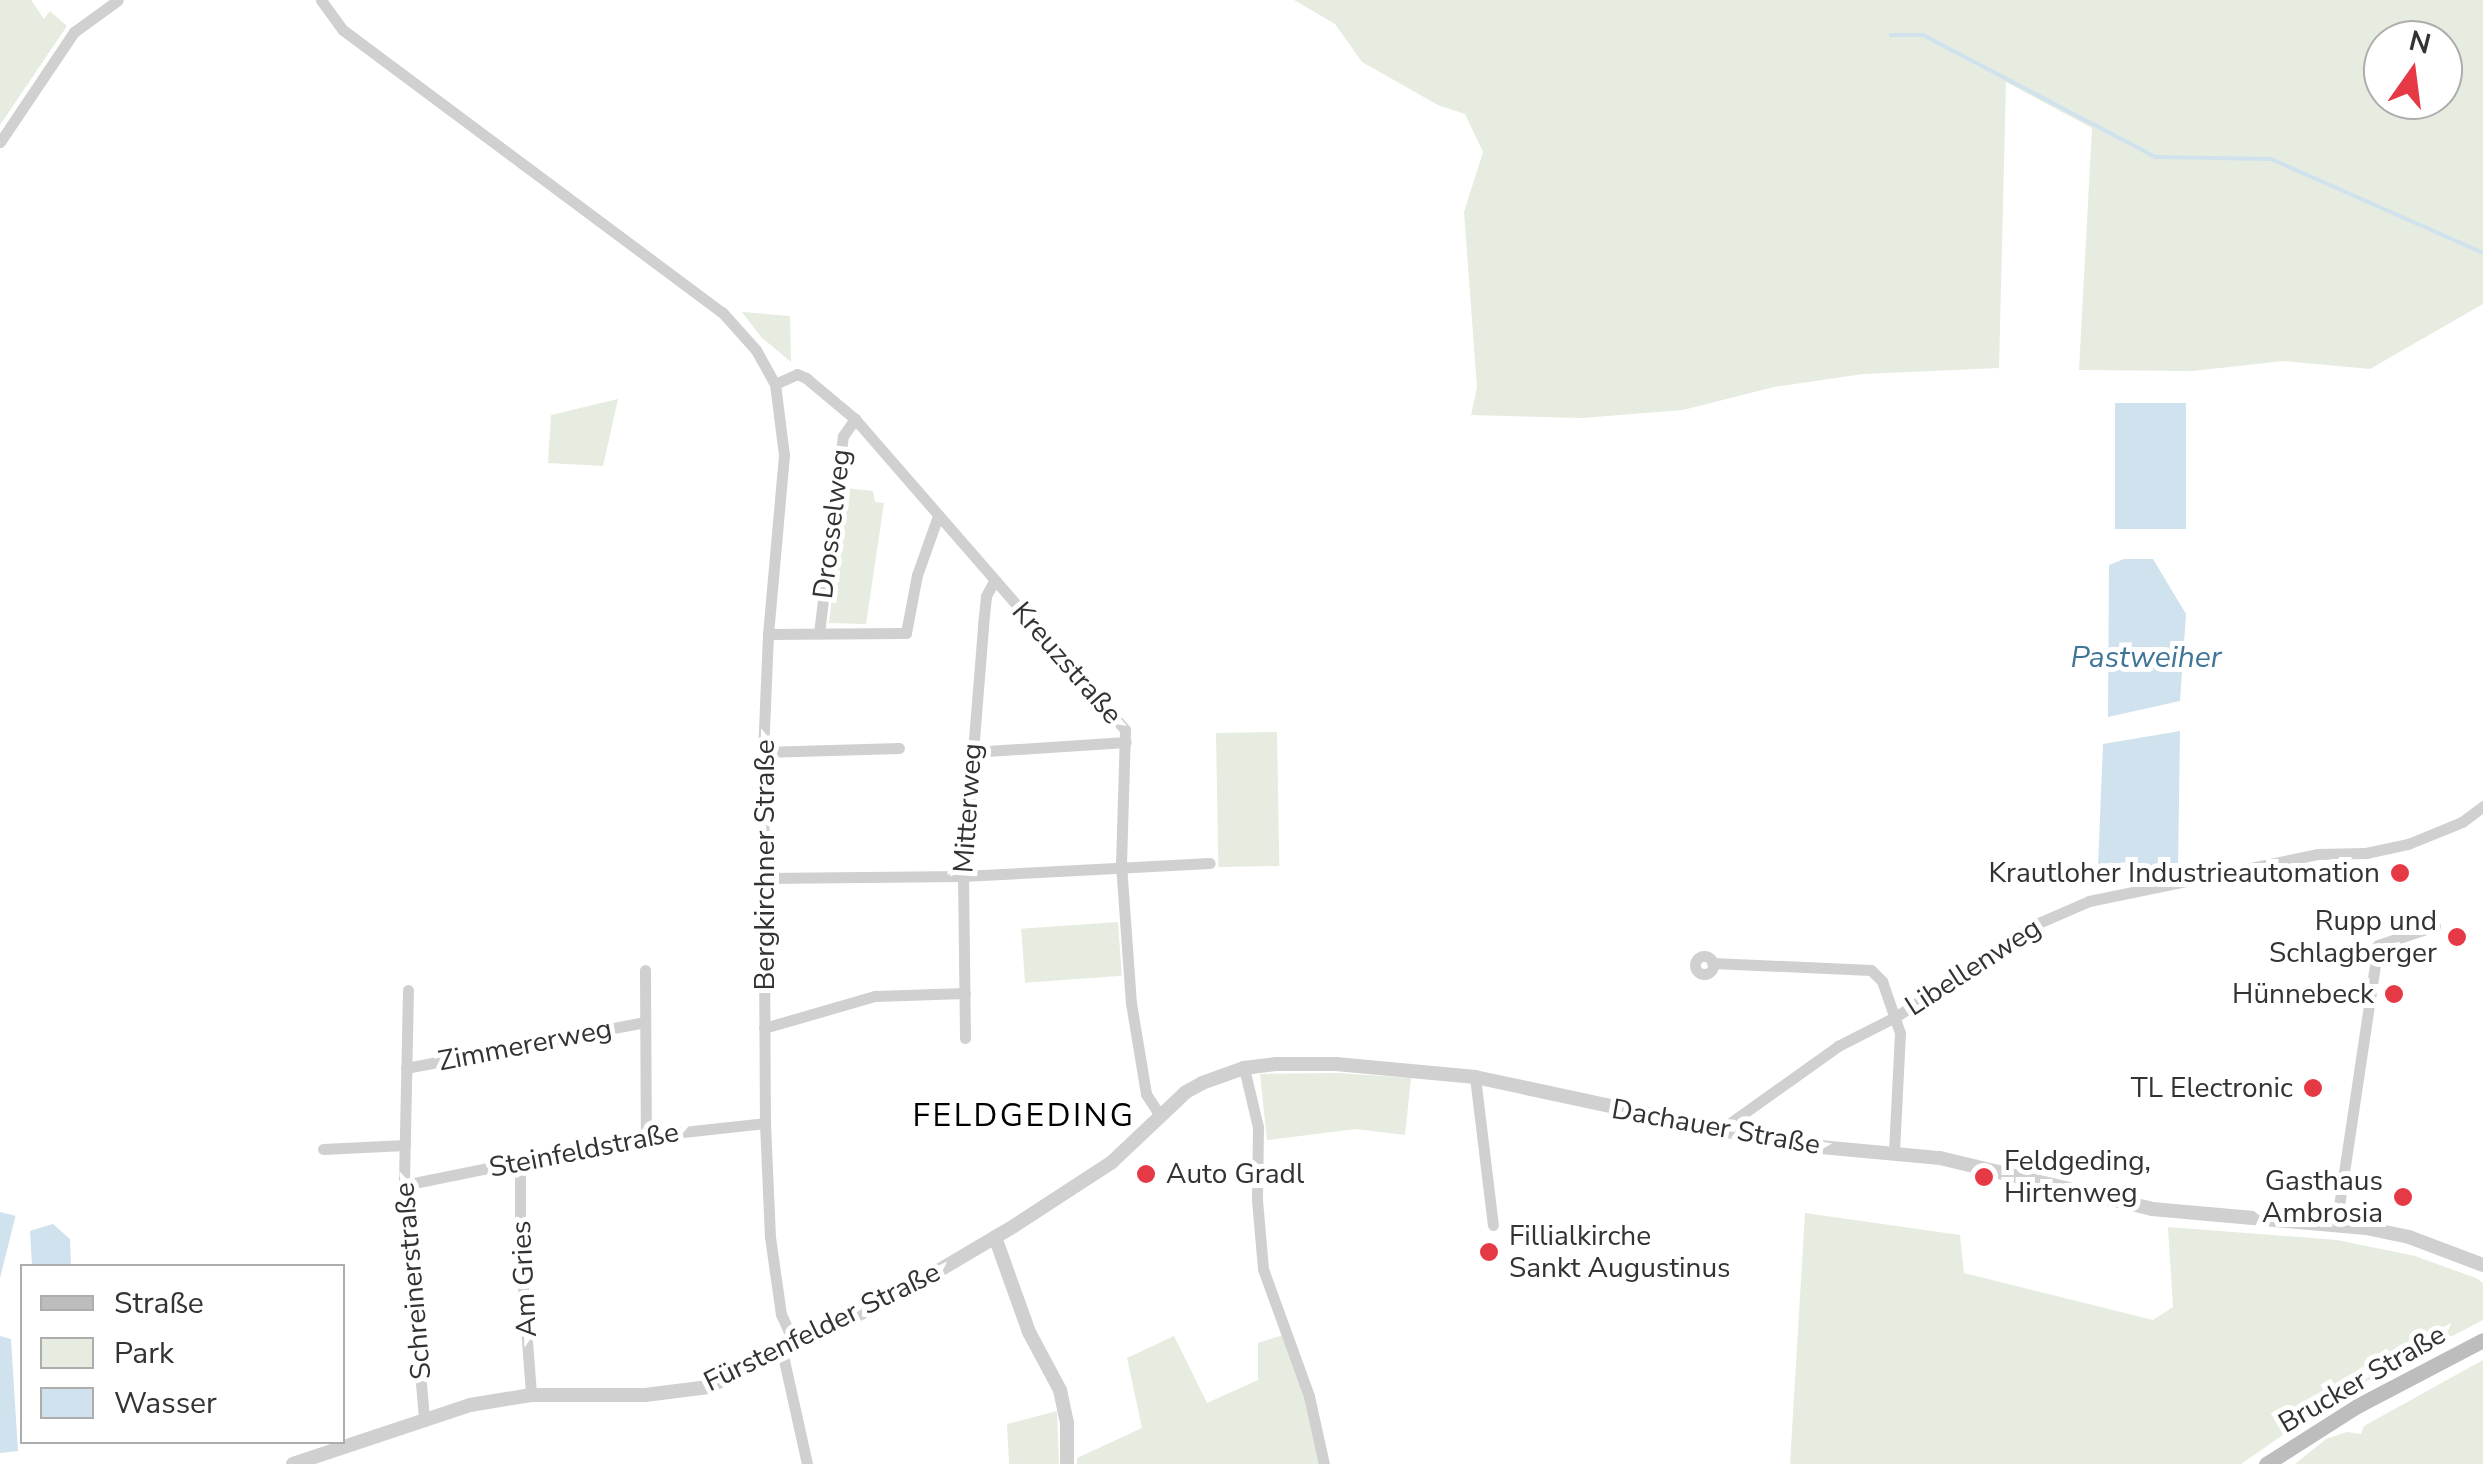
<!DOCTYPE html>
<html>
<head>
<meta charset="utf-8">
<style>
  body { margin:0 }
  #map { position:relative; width:2483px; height:1464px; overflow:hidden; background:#fff; font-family:"Nunito Sans",sans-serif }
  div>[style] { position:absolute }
  .green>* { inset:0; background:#e6ecdf; transform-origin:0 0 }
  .water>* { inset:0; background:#cfe2ee; transform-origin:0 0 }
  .stream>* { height:4px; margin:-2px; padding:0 2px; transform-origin:2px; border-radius:2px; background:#cfe2ee }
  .minor>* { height:11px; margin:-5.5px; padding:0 5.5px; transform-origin:5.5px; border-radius:5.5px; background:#d0d0d0 }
  .minor>.ring { margin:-5.5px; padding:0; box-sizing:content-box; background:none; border:11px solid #d0d0d0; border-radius:50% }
  .tertiary>* { height:14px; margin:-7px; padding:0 7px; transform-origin:7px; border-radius:7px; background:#d0d0d0 }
  .secondary>* { height:15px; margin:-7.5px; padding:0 7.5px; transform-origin:7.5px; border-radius:7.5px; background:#bdbdbd }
  .dots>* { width:28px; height:28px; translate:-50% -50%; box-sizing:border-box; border:5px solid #fff; border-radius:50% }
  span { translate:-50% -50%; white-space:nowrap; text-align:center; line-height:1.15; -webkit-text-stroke:10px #fff; paint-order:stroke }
  .street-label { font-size:28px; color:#333 }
  .poi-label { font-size:28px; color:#333 }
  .right { translate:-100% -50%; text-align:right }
  .left { translate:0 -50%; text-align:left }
  .water-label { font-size:30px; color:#3f7597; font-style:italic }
  .quarter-label { font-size:32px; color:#000; letter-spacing:2.5px }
  .legend { position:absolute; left:20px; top:1264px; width:325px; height:180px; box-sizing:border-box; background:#fff; border:2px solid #adadad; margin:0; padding:12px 18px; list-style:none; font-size:30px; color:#333 }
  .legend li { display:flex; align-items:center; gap:20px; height:50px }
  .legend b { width:50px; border:2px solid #adadad }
  .north { position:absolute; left:2363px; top:20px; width:100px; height:100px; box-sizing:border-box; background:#fff; border:2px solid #adadad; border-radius:50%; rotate:14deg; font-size:28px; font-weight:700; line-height:40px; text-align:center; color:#333 }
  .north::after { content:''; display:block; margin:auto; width:35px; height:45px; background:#e63946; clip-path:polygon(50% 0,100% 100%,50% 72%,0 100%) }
</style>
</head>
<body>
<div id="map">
  <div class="green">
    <i style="clip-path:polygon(0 0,31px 0,44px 19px,50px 11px,67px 26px,0 125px)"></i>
    <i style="clip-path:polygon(evenodd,1294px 0,2483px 0,2483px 304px,2370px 369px,2283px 361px,2193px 371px,2079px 370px,2092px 128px,2006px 82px,1999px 368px,1863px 374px,1774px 387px,1683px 410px,1582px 418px,1471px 415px,1477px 388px,1464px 212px,1483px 152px,1465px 114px,1438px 105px,1362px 62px,1335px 24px,1294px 0,2383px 40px,2443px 40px,2443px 100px,2383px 100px,2383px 40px)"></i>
    <i style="clip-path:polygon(742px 312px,790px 316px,791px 362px,761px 337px)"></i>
    <i style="clip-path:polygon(618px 399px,603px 466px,548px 463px,551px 415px)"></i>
    <i style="clip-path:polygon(845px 488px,873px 491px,875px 502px,884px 503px,866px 624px,829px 623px)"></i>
    <i style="left:1277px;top:732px;width:134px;height:61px;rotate:89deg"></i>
    <i style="left:1118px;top:922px;width:54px;height:97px;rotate:86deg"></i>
    <i style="clip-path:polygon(1338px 1073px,1411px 1078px,1405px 1135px,1356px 1129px,1267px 1140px,1260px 1074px)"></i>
    <i style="clip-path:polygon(1805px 1213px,1960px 1235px,1964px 1273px,2153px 1320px,2173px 1307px,2168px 1227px,2337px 1240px,2415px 1256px,2476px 1278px,2483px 1283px,2483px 1320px,2342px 1394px,2241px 1464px,1790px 1464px)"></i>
    <i style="clip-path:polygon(1283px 1335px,1309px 1398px,1323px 1464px,1077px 1464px,1077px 1458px,1142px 1428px,1127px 1358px,1174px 1336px,1207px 1403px,1258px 1380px,1258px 1343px)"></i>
    <i style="clip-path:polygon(2483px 1360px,2483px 1464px,2295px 1464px,2326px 1439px,2347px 1432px,2361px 1434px,2364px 1426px)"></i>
    <i style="clip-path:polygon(1057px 1411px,1059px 1464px,1009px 1464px,1007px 1424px)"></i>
  </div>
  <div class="water">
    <i style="left:2115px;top:403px;width:71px;height:126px"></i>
    <i style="clip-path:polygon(2124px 559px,2153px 559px,2186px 614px,2180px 701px,2108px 717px,2109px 565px)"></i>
    <i style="clip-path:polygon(2180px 731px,2178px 870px,2098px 868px,2103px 744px)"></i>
    <i style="left:0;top:1212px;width:16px;height:105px;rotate:14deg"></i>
    <i style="clip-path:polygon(53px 1224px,70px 1239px,71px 1266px,32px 1266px,30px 1231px)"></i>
    <i style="clip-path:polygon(0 1336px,11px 1339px,18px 1451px,0 1453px)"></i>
  </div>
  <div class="stream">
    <i style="left:1891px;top:35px;width:32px"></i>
    <i style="left:1923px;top:35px;width:262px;rotate:27.7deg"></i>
    <i style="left:2155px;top:157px;width:116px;rotate:1deg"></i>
    <i style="left:2271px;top:159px;width:232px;rotate:23.9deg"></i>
  </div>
  <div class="minor">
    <i style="left:321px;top:0;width:37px;rotate:54deg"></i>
    <i style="left:343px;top:30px;width:472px;rotate:36.7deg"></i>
    <i style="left:722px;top:312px;width:51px;rotate:48.2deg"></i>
    <i style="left:756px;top:350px;width:39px;rotate:61deg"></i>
    <i style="left:775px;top:384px;width:72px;rotate:82.8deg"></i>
    <i style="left:784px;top:455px;width:180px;rotate:95.1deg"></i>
    <i style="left:768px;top:634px;width:118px;rotate:92.4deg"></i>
    <i style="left:763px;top:752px;width:371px;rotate:89.7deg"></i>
    <i style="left:765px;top:1123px;width:114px;rotate:87.5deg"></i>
    <i style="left:770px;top:1237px;width:78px;rotate:81.9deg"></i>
    <i style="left:781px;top:1314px;width:34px;rotate:66deg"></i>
    <i style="left:0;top:142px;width:133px;rotate:-56.1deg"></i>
    <i style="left:74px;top:32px;width:54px;rotate:-36deg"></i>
    <i style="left:775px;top:384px;width:24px;rotate:-24deg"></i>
    <i style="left:797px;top:374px;width:10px;rotate:24deg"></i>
    <i style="left:806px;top:378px;width:64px;rotate:39.9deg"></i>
    <i style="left:855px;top:419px;width:412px;rotate:49deg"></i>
    <i style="left:1125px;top:730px;width:134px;rotate:91.7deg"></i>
    <i style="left:1121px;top:864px;width:139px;rotate:85.9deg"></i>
    <i style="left:1131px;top:1003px;width:92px;rotate:80.6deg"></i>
    <i style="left:1146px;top:1094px;width:27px;rotate:57deg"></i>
    <i style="left:819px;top:633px;width:198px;rotate:-83.1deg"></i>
    <i style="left:843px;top:436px;width:21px;rotate:-55deg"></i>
    <i style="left:768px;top:634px;width:138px;rotate:-0.4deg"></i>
    <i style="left:906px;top:633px;width:59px;rotate:-79.3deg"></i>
    <i style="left:917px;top:575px;width:63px;rotate:-70.4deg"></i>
    <i style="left:763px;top:752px;width:136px;rotate:-1.7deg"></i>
    <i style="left:972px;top:752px;width:154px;rotate:-3.7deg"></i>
    <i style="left:765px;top:878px;width:198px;rotate:-0.6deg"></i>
    <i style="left:963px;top:876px;width:247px;rotate:-3deg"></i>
    <i class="ring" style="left:1695px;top:956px;width:7px;height:7px"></i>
    <i style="left:1712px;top:963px;width:159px;rotate:2.5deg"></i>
    <i style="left:1871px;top:970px;width:16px;rotate:45deg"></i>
    <i style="left:1882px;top:981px;width:55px;rotate:70.9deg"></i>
    <i style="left:1900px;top:1033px;width:118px;rotate:92.9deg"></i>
    <i style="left:645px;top:970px;width:166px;rotate:89.7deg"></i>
    <i style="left:408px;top:990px;width:195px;rotate:91.2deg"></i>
    <i style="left:404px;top:1185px;width:233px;rotate:85.1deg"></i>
    <i style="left:764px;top:1028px;width:116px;rotate:-16.1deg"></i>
    <i style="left:875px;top:996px;width:90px;rotate:-1.9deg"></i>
    <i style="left:965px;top:1038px;width:162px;rotate:-90.7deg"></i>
    <i style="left:963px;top:876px;width:252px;rotate:-85.4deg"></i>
    <i style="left:983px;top:625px;width:29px;rotate:-84deg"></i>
    <i style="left:986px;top:596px;width:17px;rotate:-62deg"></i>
    <i style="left:406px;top:1068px;width:242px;rotate:-10.9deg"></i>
    <i style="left:1244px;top:1068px;width:61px;rotate:76.7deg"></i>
    <i style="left:1258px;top:1127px;width:73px;rotate:90.8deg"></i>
    <i style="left:1257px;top:1200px;width:69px;rotate:85deg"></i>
    <i style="left:1263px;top:1269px;width:135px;rotate:70.1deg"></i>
    <i style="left:1309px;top:1396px;width:70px;rotate:77.6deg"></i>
    <i style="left:1475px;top:1077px;width:149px;rotate:83.1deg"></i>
    <i style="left:1719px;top:1131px;width:146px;rotate:-35.5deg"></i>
    <i style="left:1838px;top:1046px;width:66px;rotate:-27deg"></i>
    <i style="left:1897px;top:1016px;width:159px;rotate:-34deg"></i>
    <i style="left:2029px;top:927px;width:65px;rotate:-23.4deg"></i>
    <i style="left:2089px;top:901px;width:234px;rotate:-11.6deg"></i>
    <i style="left:2318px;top:854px;width:48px;rotate:-1.2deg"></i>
    <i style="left:2366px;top:853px;width:43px;rotate:-12.1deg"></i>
    <i style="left:2408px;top:844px;width:58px;rotate:-22.2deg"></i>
    <i style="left:2462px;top:822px;width:26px;rotate:-37deg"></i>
    <i style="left:323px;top:1149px;width:82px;rotate:-2.8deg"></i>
    <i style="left:520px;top:1163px;width:84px;rotate:90deg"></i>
    <i style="left:520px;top:1247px;width:148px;rotate:85.7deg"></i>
    <i style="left:404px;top:1185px;width:247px;rotate:-11.4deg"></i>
    <i style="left:646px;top:1136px;width:120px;rotate:-6.2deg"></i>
    <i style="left:2336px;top:1226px;width:284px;rotate:-81.5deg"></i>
    <i style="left:2378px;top:945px;width:60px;rotate:-18.4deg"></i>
    <i style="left:782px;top:1351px;width:116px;rotate:77.5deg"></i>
  </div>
  <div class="tertiary">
    <i style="left:995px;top:1237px;width:101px;rotate:70.3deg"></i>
    <i style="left:1029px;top:1332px;width:66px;rotate:61.9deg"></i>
    <i style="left:1060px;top:1390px;width:34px;rotate:78deg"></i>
    <i style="left:1067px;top:1423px;width:41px;rotate:90deg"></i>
    <i style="left:293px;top:1464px;width:187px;rotate:-18.4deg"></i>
    <i style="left:470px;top:1405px;width:62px;rotate:-9.3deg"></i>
    <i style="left:531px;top:1395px;width:114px"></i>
    <i style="left:645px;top:1395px;width:64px;rotate:-7.2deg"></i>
    <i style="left:708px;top:1387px;width:207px;rotate:-25.8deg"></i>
    <i style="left:894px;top:1297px;width:139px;rotate:-30.6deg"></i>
    <i style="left:1014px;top:1226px;width:117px;rotate:-33.1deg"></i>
    <i style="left:1112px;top:1162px;width:102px;rotate:-43.4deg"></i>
    <i style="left:1186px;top:1092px;width:18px;rotate:-29deg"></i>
    <i style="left:1202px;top:1083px;width:45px;rotate:-19.7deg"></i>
    <i style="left:1244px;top:1068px;width:32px;rotate:-7deg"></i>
    <i style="left:1276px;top:1064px;width:60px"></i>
    <i style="left:1336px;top:1064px;width:140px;rotate:5.3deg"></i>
    <i style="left:1475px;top:1077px;width:320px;rotate:12.1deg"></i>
    <i style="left:1788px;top:1144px;width:153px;rotate:5.3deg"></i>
    <i style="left:1940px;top:1158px;width:218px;rotate:13.5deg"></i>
    <i style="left:2152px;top:1209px;width:215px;rotate:5.1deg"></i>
    <i style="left:2366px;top:1228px;width:44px;rotate:11.8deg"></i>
    <i style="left:2409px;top:1237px;width:79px;rotate:20.7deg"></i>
  </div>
  <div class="secondary">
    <i style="left:2266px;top:1464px;width:108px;rotate:-32.5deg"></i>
    <i style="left:2357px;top:1406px;width:142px;rotate:-27.6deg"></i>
  </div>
  <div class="dots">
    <i style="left:2400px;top:873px;background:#e63946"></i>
    <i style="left:2457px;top:937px;background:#e63946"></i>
    <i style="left:2394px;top:994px;background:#e63946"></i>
    <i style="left:2313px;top:1088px;background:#e63946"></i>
    <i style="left:1146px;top:1174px;background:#e63946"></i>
    <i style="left:1984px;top:1177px;background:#e63946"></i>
    <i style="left:2403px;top:1197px;background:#e63946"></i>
    <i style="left:1489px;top:1252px;background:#e63946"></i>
  </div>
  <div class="street-label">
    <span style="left:832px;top:524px;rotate:-83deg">Drosselweg</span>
    <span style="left:1067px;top:663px;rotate:49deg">Kreuzstraße</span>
    <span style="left:968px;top:808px;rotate:-86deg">Mitterweg</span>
    <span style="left:765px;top:865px;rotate:-90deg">Bergkirchner Straße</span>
    <span style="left:1973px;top:967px;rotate:-33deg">Libellenweg</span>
    <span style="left:525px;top:1045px;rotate:-11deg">Zimmererweg</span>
    <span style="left:1716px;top:1127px;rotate:10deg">Dachauer Straße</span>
    <span style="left:584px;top:1150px;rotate:-11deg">Steinfeldstraße</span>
    <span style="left:524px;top:1279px;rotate:-93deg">Am Gries</span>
    <span style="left:413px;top:1281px;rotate:-95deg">Schreinerstraße</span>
    <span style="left:822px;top:1327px;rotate:-26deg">Fürstenfelder Straße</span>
    <span style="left:2362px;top:1379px;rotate:-30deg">Brucker Straße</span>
  </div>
  <div class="poi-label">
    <span class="right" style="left:2380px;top:873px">Krautloher Industrieautomation</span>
    <span class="right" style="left:2437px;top:937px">Rupp und<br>Schlagberger</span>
    <span class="right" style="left:2374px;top:994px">Hünnebeck</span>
    <span class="right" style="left:2293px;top:1088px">TL Electronic</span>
    <span class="left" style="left:2004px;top:1177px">Feldgeding,<br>Hirtenweg</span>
    <span class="left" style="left:1166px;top:1174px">Auto Gradl</span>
    <span class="right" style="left:2383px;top:1197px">Gasthaus<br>Ambrosia</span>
    <span class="left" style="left:1509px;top:1252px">Fillialkirche<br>Sankt Augustinus</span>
  </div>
  <div class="water-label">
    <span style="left:2146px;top:658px">Pastweiher</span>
  </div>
  <div class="quarter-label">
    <span style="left:1024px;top:1116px">FELDGEDING</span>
  </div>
  <ul class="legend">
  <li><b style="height:12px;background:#bdbdbd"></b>Straße</li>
  <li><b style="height:28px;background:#e6ecdf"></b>Park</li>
  <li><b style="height:28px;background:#cfe2ee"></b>Wasser</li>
  </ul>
  <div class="north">N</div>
</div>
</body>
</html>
